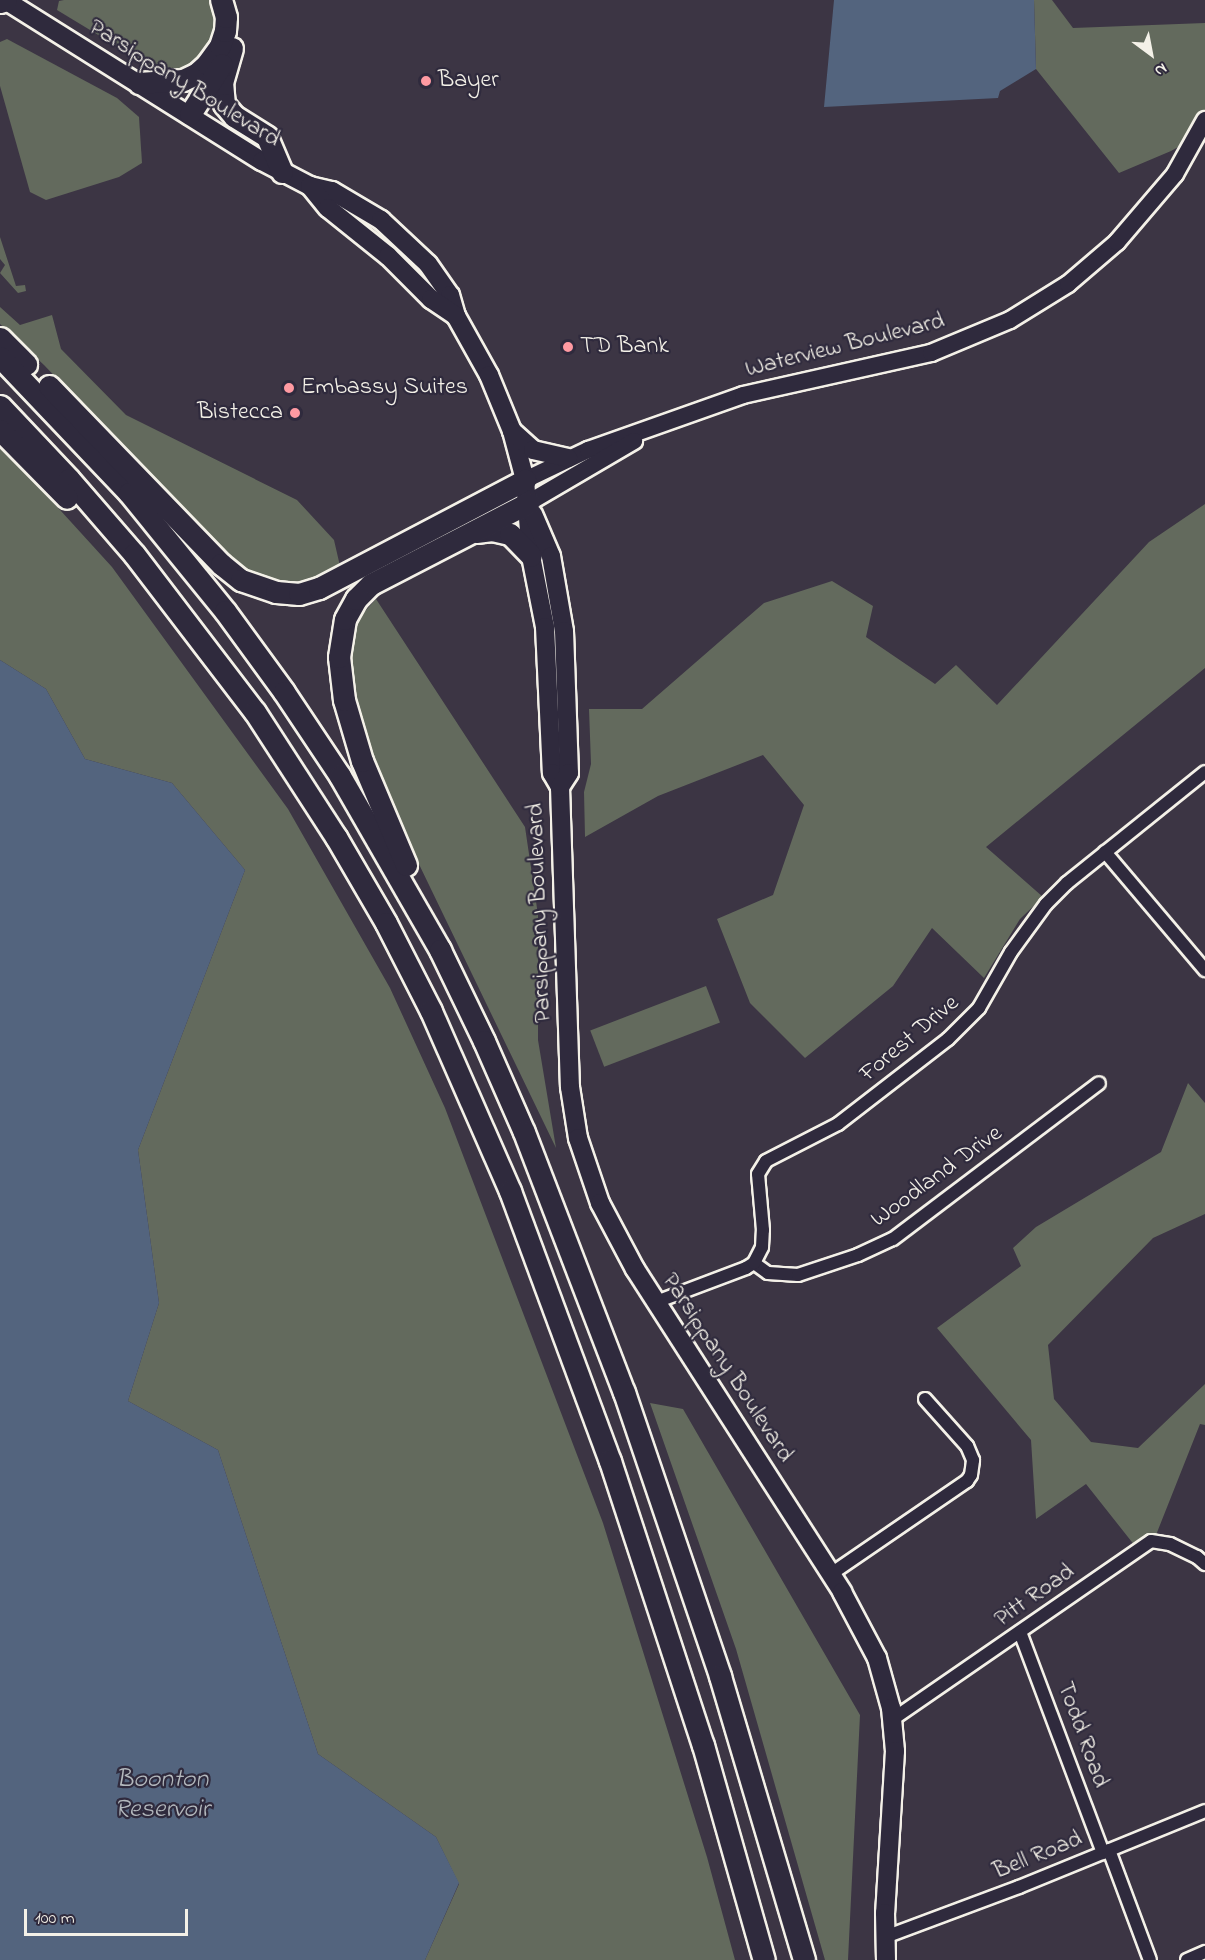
<!DOCTYPE html>
<html>
<head>
<meta charset="utf-8">
<style>
  body { margin:0 }
  #map { position:relative; width:1205px; height:1960px; overflow:hidden; background:#3c3544; font-family:"Indie Flower",sans-serif }
  div>[style] { position:absolute }
  .green>* { inset:0; background:#636a5d; transform-origin:0 0 }
  .water>* { inset:0; background:#53647e }
  .roads { filter:drop-shadow(2px 0 #f4f1e8) drop-shadow(-2px 0 #f4f1e8) drop-shadow(0 2px #f4f1e8) drop-shadow(0 -2px #f4f1e8) }
  .street>* { height:12px; margin:-6px; padding:0 6px; transform-origin:6px; border-radius:6px; background:#2f2a3d }
  .secondary>* { height:16px; margin:-8px; padding:0 8px; transform-origin:8px; border-radius:8px; background:#2f2a3d }
  .primary>* { height:18px; margin:-9px; padding:0 9px; transform-origin:9px; border-radius:9px; background:#2f2a3d }
  .highway>* { height:21px; margin:-10.5px; padding:0 10.5px; transform-origin:10.5px; border-radius:10.5px; background:#2f2a3d }
  .dots>* { width:16px; height:16px; translate:-50% -50%; box-sizing:border-box; border:3px solid #2f2a3d; border-radius:50% }
  span { translate:-50% -50%; white-space:nowrap; text-align:center; line-height:1.15; -webkit-text-stroke:4.5px #2f2a3d; paint-order:stroke }
  .poi-label { font-size:24px; color:#f4f1e8 }
  .left { translate:0 -50%; text-align:left }
  .right { translate:-100% -50%; text-align:right }
  .street-label { font-size:24px; color:#f4f1e8 }
  .water-label { font-size:26px; color:#b4b9be; font-style:italic }
  .north { position:absolute; left:1121px; top:24px; width:60px; height:60px; -webkit-text-stroke:4px #2f2a3d; paint-order:stroke; rotate:148deg; font-size:16px; font-weight:700; line-height:24px; text-align:center; color:#f4f1e8 }
  .north::after { content:''; display:block; margin:auto; width:21px; height:27px; background:#f4f1e8; clip-path:polygon(50% 0,100% 100%,50% 72%,0 100%) }
  .scale { position:absolute; left:24px; top:1909px; width:164px; height:27px; box-sizing:border-box; border:3px solid #f4f1e8; border-top:0; padding-left:8px; font-size:18px; line-height:21px; white-space:nowrap; color:#f4f1e8; -webkit-text-stroke:4px #2f2a3d; paint-order:stroke }
</style>
</head>
<body>
<div id="map">
  <div class="green">
    <i style="clip-path:polygon(64px 0,215px 0,220px 26px,200px 66px,166px 76px,57px 10px,59px 1px)"></i>
    <i style="clip-path:polygon(1034px 0,1052px 0,1073px 28px,1205px 23px,1205px 132px,1171px 151px,1119px 173px,1036px 69px)"></i>
    <i style="clip-path:polygon(7px 39px,117px 98px,139px 117px,142px 163px,119px 177px,46px 200px,30px 192px,0 86px,0 42px)"></i>
    <i style="clip-path:polygon(0 237px,16px 286px,25px 285px,26px 291px,18px 293px,0 273px,5px 265px,0 259px)"></i>
    <i style="clip-path:polygon(0 307px,20px 325px,52px 315px,61px 349px,126px 415px,297px 500px,334px 540px,340px 566px,313px 583px,280px 586px,250px 573px,228px 557px,44px 365px,0 324px)"></i>
    <i style="clip-path:polygon(0 444px,112px 567px,288px 809px,390px 988px,445px 1108px,603px 1523px,707px 1857px,735px 1960px,425px 1960px,459px 1884px,436px 1837px,318px 1754px,218px 1450px,128px 1401px,159px 1303px,138px 1150px,245px 870px,172px 783px,85px 759px,46px 689px,0 660px)"></i>
    <i style="clip-path:polygon(1205px 504px,1205px 668px,986px 847px,1043px 897px,1020px 919px,984px 978px,932px 928px,893px 986px,805px 1058px,750px 1003px,717px 919px,773px 895px,804px 805px,763px 755px,658px 796px,585px 837px,584px 792px,591px 764px,589px 709px,642px 709px,764px 603px,832px 581px,873px 606px,866px 637px,935px 684px,956px 665px,997px 705px,1149px 542px)"></i>
    <i style="clip-path:polygon(376px 599px,525px 827px,538px 915px,538px 1040px,556px 1148px,387px 798px,370px 751px,355px 703px,351px 657px,357px 620px)"></i>
    <i style="left:706px;top:986px;width:39px;height:124px;rotate:69deg"></i>
    <i style="clip-path:polygon(1188px 1083px,1205px 1103px,1205px 1214px,1153px 1238px,1048px 1345px,1054px 1399px,1091px 1442px,1138px 1448px,1205px 1384px,1205px 1425px,1200px 1424px,1156px 1535px,1139px 1551px,1086px 1484px,1036px 1519px,1031px 1440px,937px 1328px,1021px 1266px,1013px 1248px,1036px 1227px,1161px 1152px)"></i>
    <i style="clip-path:polygon(650px 1403px,683px 1409px,860px 1715px,848px 1960px,825px 1960px,736px 1649px)"></i>
  </div>
  <div class="water">
    <i style="clip-path:polygon(834px 0,1034px 0,1036px 69px,1000px 91px,998px 98px,824px 107px)"></i>
    <i style="clip-path:polygon(0 660px,46px 689px,85px 759px,172px 783px,245px 870px,138px 1150px,159px 1303px,128px 1401px,218px 1450px,318px 1754px,436px 1837px,459px 1883px,425px 1960px,0 1960px)"></i>
  </div>
  <div class="roads">
    <div class="street">
      <i style="left:1105px;top:852px;width:155px;rotate:49.7deg"></i>
      <i style="left:754px;top:1263px;width:17px;rotate:36deg"></i>
      <i style="left:768px;top:1273px;width:30px;rotate:4deg"></i>
      <i style="left:798px;top:1275px;width:63px;rotate:-18.4deg"></i>
      <i style="left:858px;top:1255px;width:38px;rotate:-25deg"></i>
      <i style="left:893px;top:1239px;width:258px;rotate:-37.1deg"></i>
      <i style="left:656px;top:1302px;width:96px;rotate:-20.7deg"></i>
      <i style="left:746px;top:1268px;width:9px;rotate:-32deg"></i>
      <i style="left:754px;top:1263px;width:18px;rotate:-63deg"></i>
      <i style="left:762px;top:1247px;width:17px;rotate:-87deg"></i>
      <i style="left:763px;top:1230px;width:56px;rotate:-95.1deg"></i>
      <i style="left:758px;top:1174px;width:15px;rotate:-58deg"></i>
      <i style="left:766px;top:1161px;width:81px;rotate:-27.2deg"></i>
      <i style="left:838px;top:1124px;width:139px;rotate:-37.7deg"></i>
      <i style="left:948px;top:1039px;width:44px;rotate:-45deg"></i>
      <i style="left:979px;top:1008px;width:64px;rotate:-60.3deg"></i>
      <i style="left:1011px;top:952px;width:59px;rotate:-53.9deg"></i>
      <i style="left:1046px;top:904px;width:30px;rotate:-45deg"></i>
      <i style="left:1067px;top:883px;width:177px;rotate:-38.8deg"></i>
      <i style="left:831px;top:1574px;width:165px;rotate:-34.4deg"></i>
      <i style="left:967px;top:1481px;width:7px;rotate:-56deg"></i>
      <i style="left:971px;top:1475px;width:15px;rotate:-82deg"></i>
      <i style="left:973px;top:1460px;width:15px;rotate:-113deg"></i>
      <i style="left:967px;top:1446px;width:63px;rotate:-131.8deg"></i>
      <i style="left:1020px;top:1632px;width:236px;rotate:69.4deg"></i>
      <i style="left:893px;top:1719px;width:313px;rotate:-34.6deg"></i>
      <i style="left:1151px;top:1541px;width:19px;rotate:9deg"></i>
      <i style="left:1170px;top:1544px;width:30px;rotate:26deg"></i>
      <i style="left:1197px;top:1557px;width:11px;rotate:41deg"></i>
      <i style="left:1109px;top:1850px;width:117px;rotate:69.6deg"></i>
      <i style="left:885px;top:1937px;width:143px;rotate:-20.5deg"></i>
      <i style="left:1019px;top:1887px;width:201px;rotate:-22.2deg"></i>
      <i style="left:1187px;top:1960px;width:20px;rotate:-24deg"></i>
    </div>
    <div class="secondary">
      <i style="left:525px;top:480px;width:70px;rotate:-25.5deg"></i>
      <i style="left:588px;top:450px;width:164px;rotate:-19.5deg"></i>
      <i style="left:743px;top:395px;width:193px;rotate:-12.6deg"></i>
      <i style="left:931px;top:353px;width:86px;rotate:-22.7deg"></i>
      <i style="left:1010px;top:320px;width:68px;rotate:-31.8deg"></i>
      <i style="left:1068px;top:284px;width:65px;rotate:-40.6deg"></i>
      <i style="left:1117px;top:242px;width:89px;rotate:-49.5deg"></i>
      <i style="left:1175px;top:174px;width:62px;rotate:-60.9deg"></i>
      <i style="left:528px;top:503px;width:123px;rotate:-30.3deg"></i>
    </div>
    <div class="primary">
      <i style="left:5px;top:0;width:303px;rotate:32.1deg"></i>
      <i style="left:262px;top:161px;width:54px;rotate:27.5deg"></i>
      <i style="left:310px;top:186px;width:23px;rotate:13deg"></i>
      <i style="left:332px;top:191px;width:57px;rotate:30.6deg"></i>
      <i style="left:381px;top:220px;width:64px;rotate:43.1deg"></i>
      <i style="left:428px;top:264px;width:38px;rotate:55deg"></i>
      <i style="left:450px;top:295px;width:22px;rotate:74deg"></i>
      <i style="left:456px;top:316px;width:68px;rotate:60.8deg"></i>
      <i style="left:489px;top:375px;width:61px;rotate:67.7deg"></i>
      <i style="left:512px;top:431px;width:51px;rotate:75.1deg"></i>
      <i style="left:525px;top:480px;width:76px;rotate:85.5deg"></i>
      <i style="left:531px;top:556px;width:72px;rotate:78.8deg"></i>
      <i style="left:545px;top:627px;width:146px;rotate:87.3deg"></i>
      <i style="left:552px;top:773px;width:16px;rotate:60deg"></i>
      <i style="left:560px;top:787px;width:300px;rotate:88.1deg"></i>
      <i style="left:570px;top:1087px;width:52px;rotate:81.1deg"></i>
      <i style="left:578px;top:1138px;width:69px;rotate:71.3deg"></i>
      <i style="left:600px;top:1203px;width:75px;rotate:62.1deg"></i>
      <i style="left:635px;top:1269px;width:384px;rotate:57.3deg"></i>
      <i style="left:842px;top:1592px;width:75px;rotate:62.1deg"></i>
      <i style="left:877px;top:1658px;width:52px;rotate:74.4deg"></i>
      <i style="left:891px;top:1708px;width:43px;rotate:84.7deg"></i>
      <i style="left:895px;top:1751px;width:162px;rotate:93.5deg"></i>
      <i style="left:885px;top:1913px;width:47px;rotate:88.8deg"></i>
      <i style="left:310px;top:186px;width:28px;rotate:51deg"></i>
      <i style="left:328px;top:208px;width:77px;rotate:38.7deg"></i>
      <i style="left:388px;top:256px;width:61px;rotate:45deg"></i>
      <i style="left:431px;top:299px;width:30px;rotate:34deg"></i>
      <i style="left:512px;top:431px;width:28px;rotate:42deg"></i>
      <i style="left:533px;top:450px;width:36px;rotate:13deg"></i>
      <i style="left:533px;top:514px;width:46px;rotate:66.8deg"></i>
      <i style="left:551px;top:556px;width:76px;rotate:80.2deg"></i>
      <i style="left:564px;top:631px;width:142px;rotate:88deg"></i>
      <i style="left:569px;top:773px;width:17px;rotate:123deg"></i>
    </div>
    <div class="highway">
      <i style="left:0;top:2px;width:6px;rotate:-18deg"></i>
      <i style="left:232px;top:48px;width:35px;rotate:106deg"></i>
      <i style="left:222px;top:82px;width:22px;rotate:85deg"></i>
      <i style="left:224px;top:104px;width:16px;rotate:50deg"></i>
      <i style="left:234px;top:116px;width:39px;rotate:32deg"></i>
      <i style="left:267px;top:137px;width:38px;rotate:67deg"></i>
      <i style="left:139px;top:83px;width:44px;rotate:-3.9deg"></i>
      <i style="left:183px;top:80px;width:14px;rotate:-25deg"></i>
      <i style="left:196px;top:74px;width:15px;rotate:-42deg"></i>
      <i style="left:207px;top:64px;width:22px;rotate:-54deg"></i>
      <i style="left:220px;top:46px;width:16px;rotate:-72deg"></i>
      <i style="left:225px;top:31px;width:14px;rotate:-86deg"></i>
      <i style="left:226px;top:17px;width:18px;rotate:-106deg"></i>
      <i style="left:190px;top:114px;width:59px;rotate:-57.4deg"></i>
      <i style="left:0;top:338px;width:37px;rotate:45deg"></i>
      <i style="left:0;top:357px;width:187px;rotate:46.5deg"></i>
      <i style="left:129px;top:493px;width:152px;rotate:50.9deg"></i>
      <i style="left:225px;top:611px;width:100px;rotate:53.9deg"></i>
      <i style="left:284px;top:692px;width:101px;rotate:56.3deg"></i>
      <i style="left:340px;top:776px;width:201px;rotate:60.1deg"></i>
      <i style="left:440px;top:950px;width:101px;rotate:64.2deg"></i>
      <i style="left:484px;top:1041px;width:99px;rotate:66.3deg"></i>
      <i style="left:524px;top:1132px;width:279px;rotate:69deg"></i>
      <i style="left:624px;top:1392px;width:300px;rotate:71.3deg"></i>
      <i style="left:720px;top:1676px;width:296px;rotate:73.5deg"></i>
      <i style="left:49px;top:386px;width:248px;rotate:46deg"></i>
      <i style="left:221px;top:564px;width:26px;rotate:39deg"></i>
      <i style="left:241px;top:580px;width:37px;rotate:19deg"></i>
      <i style="left:276px;top:592px;width:23px;rotate:5deg"></i>
      <i style="left:299px;top:594px;width:21px;rotate:-17deg"></i>
      <i style="left:319px;top:588px;width:233px;rotate:-27.7deg"></i>
      <i style="left:0;top:406px;width:100px;rotate:46.6deg"></i>
      <i style="left:69px;top:479px;width:99px;rotate:49.1deg"></i>
      <i style="left:134px;top:554px;width:199px;rotate:52.6deg"></i>
      <i style="left:255px;top:712px;width:149px;rotate:57.1deg"></i>
      <i style="left:336px;top:837px;width:99px;rotate:59.8deg"></i>
      <i style="left:386px;top:923px;width:99px;rotate:62.9deg"></i>
      <i style="left:431px;top:1011px;width:197px;rotate:66.3deg"></i>
      <i style="left:510px;top:1191px;width:288px;rotate:69.7deg"></i>
      <i style="left:610px;top:1461px;width:299px;rotate:71.9deg"></i>
      <i style="left:703px;top:1745px;width:223px;rotate:74.2deg"></i>
      <i style="left:0;top:430px;width:95px;rotate:45.4deg"></i>
      <i style="left:476px;top:532px;width:16px;rotate:-7deg"></i>
      <i style="left:492px;top:530px;width:18px;rotate:13deg"></i>
      <i style="left:510px;top:534px;width:30px;rotate:46deg"></i>
      <i style="left:406px;top:865px;width:113px;rotate:-112.9deg"></i>
      <i style="left:362px;top:761px;width:64px;rotate:-106.4deg"></i>
      <i style="left:344px;top:700px;width:43px;rotate:-96.6deg"></i>
      <i style="left:339px;top:657px;width:38px;rotate:-81deg"></i>
      <i style="left:345px;top:619px;width:23px;rotate:-61deg"></i>
      <i style="left:356px;top:599px;width:21px;rotate:-45deg"></i>
      <i style="left:371px;top:584px;width:177px;rotate:-27.3deg"></i>
    </div>
  </div>
  <div class="dots">
    <i style="left:426px;top:81px;background:#ff9aa2"></i>
    <i style="left:568px;top:347px;background:#ff9aa2"></i>
    <i style="left:289px;top:388px;background:#ff9aa2"></i>
    <i style="left:295px;top:413px;background:#ff9aa2"></i>
  </div>
  <div class="poi-label">
    <span class="left" style="left:438px;top:81px">Bayer</span>
    <span class="left" style="left:580px;top:347px">TD Bank</span>
    <span class="left" style="left:301px;top:388px">Embassy Suites</span>
    <span class="right" style="left:283px;top:413px">Bistecca</span>
  </div>
  <div class="street-label">
    <span style="left:184px;top:84px;rotate:32deg">Parsippany Boulevard</span>
    <span style="left:845px;top:346px;rotate:-14deg">Waterview Boulevard</span>
    <span style="left:540px;top:913px;rotate:-92deg">Parsippany Boulevard</span>
    <span style="left:910px;top:1039px;rotate:-40deg">Forest Drive</span>
    <span style="left:937px;top:1177px;rotate:-36deg">Woodland Drive</span>
    <span style="left:727px;top:1368px;rotate:57deg">Parsippany Boulevard</span>
    <span style="left:1035px;top:1596px;rotate:-35deg">Pitt Road</span>
    <span style="left:1082px;top:1735px;rotate:70deg">Todd Road</span>
    <span style="left:1038px;top:1856px;rotate:-22deg">Bell Road</span>
  </div>
  <div class="water-label">
    <span style="left:162px;top:1796px">Boonton<br>Reservoir</span>
  </div>
  <div class="north">N</div>
  <div class="scale">100 m</div>
</div>
</body>
</html>
